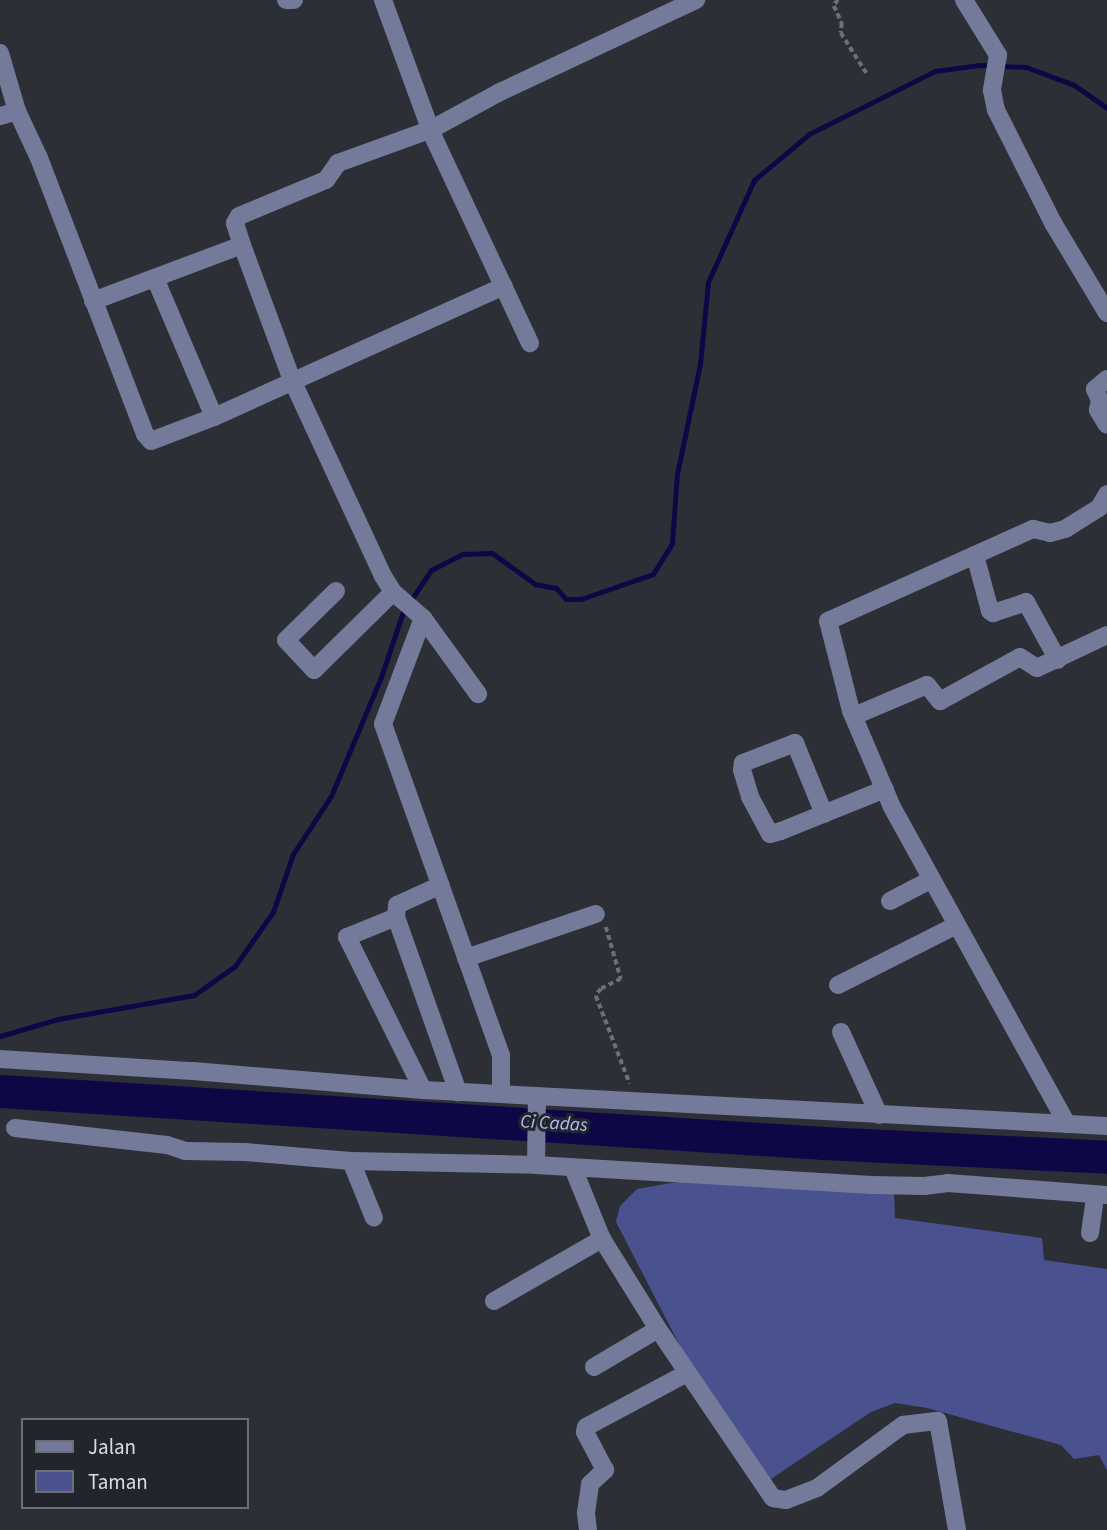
<!DOCTYPE html>
<html>
<head>
<meta charset="utf-8">
<style>
  body { margin:0 }
  #map { position:relative; width:1107px; height:1530px; overflow:hidden; background:#2d2f37; font-family:"Source Sans 3",sans-serif }
  div>[style] { position:absolute }
  .green>* { inset:0; background:#49518f }
  .stream>* { height:5px; margin:-2.5px; padding:0 2.5px; transform-origin:2.5px; border-radius:2.5px; background:#0e0745 }
  .river>* { height:33px; margin:-16.5px; padding:0 16.5px; transform-origin:16.5px; border-radius:16.5px; background:#0e0745 }
  .path>* { height:3.5px; margin-top:-1.75px; transform-origin:0; background:repeating-linear-gradient(90deg,#6e7077 0 5px,transparent 0 8.5px) }
  .minor>* { height:18px; margin:-9px; padding:0 9px; transform-origin:9px; border-radius:9px; background:#747a99 }
  span { translate:-50% -50%; white-space:nowrap; text-align:center; line-height:1.15; -webkit-text-stroke:6px #23252d; paint-order:stroke }
  .water-label { font-size:19px; color:#b2bdf6; font-style:italic }
  .legend { position:absolute; left:21px; top:1418px; width:228px; height:91px; box-sizing:border-box; background:#23252d; border:2px solid #6d6e75; margin:0; padding:9px 12px; list-style:none; font-size:21px; color:#dbdce1 }
  .legend li { display:flex; align-items:center; gap:14px; height:35px }
  .legend b { width:35px; border:2px solid #6d6e75 }
</style>
</head>
<body>
<div id="map">
  <div class="green">
    <i style="clip-path:polygon(688px 1180px,894px 1191px,895px 1218px,1042px 1238px,1044px 1260px,1107px 1269px,1107px 1470px,1099px 1455px,1074px 1459px,1061px 1445px,927px 1408px,895px 1403px,871px 1412px,768px 1481px,693px 1371px,616px 1222px,620px 1206px,637px 1189px)"></i>
  </div>
  <div class="stream">
    <i style="left:0;top:1036px;width:60px;rotate:-16.3deg"></i>
    <i style="left:58px;top:1019px;width:138px;rotate:-10deg"></i>
    <i style="left:194px;top:995px;width:50px;rotate:-35.3deg"></i>
    <i style="left:235px;top:966px;width:66px;rotate:-54.9deg"></i>
    <i style="left:273px;top:912px;width:61px;rotate:-71deg"></i>
    <i style="left:293px;top:854px;width:69px;rotate:-56.8deg"></i>
    <i style="left:331px;top:796px;width:129px;rotate:-67.2deg"></i>
    <i style="left:381px;top:677px;width:69px;rotate:-71.3deg"></i>
    <i style="left:403px;top:612px;width:50px;rotate:-56.3deg"></i>
    <i style="left:431px;top:570px;width:36px;rotate:-27deg"></i>
    <i style="left:463px;top:554px;width:29px;rotate:-2deg"></i>
    <i style="left:492px;top:553px;width:53px;rotate:35.8deg"></i>
    <i style="left:535px;top:584px;width:21px;rotate:11deg"></i>
    <i style="left:556px;top:588px;width:15px;rotate:48deg"></i>
    <i style="left:566px;top:599px;width:15px"></i>
    <i style="left:581px;top:599px;width:76px;rotate:-19.1deg"></i>
    <i style="left:653px;top:574px;width:36px;rotate:-58deg"></i>
    <i style="left:672px;top:543px;width:69px;rotate:-85.9deg"></i>
    <i style="left:677px;top:474px;width:112px;rotate:-78.2deg"></i>
    <i style="left:700px;top:364px;width:82px;rotate:-84.4deg"></i>
    <i style="left:708px;top:282px;width:112px;rotate:-65.7deg"></i>
    <i style="left:754px;top:180px;width:72px;rotate:-39.9deg"></i>
    <i style="left:809px;top:134px;width:141px;rotate:-26.6deg"></i>
    <i style="left:935px;top:71px;width:45px;rotate:-7.6deg"></i>
    <i style="left:980px;top:65px;width:46px;rotate:2.5deg"></i>
    <i style="left:1026px;top:67px;width:51px;rotate:20.6deg"></i>
    <i style="left:1074px;top:85px;width:40px;rotate:34.9deg"></i>
  </div>
  <div class="river">
    <i style="left:0;top:1091px;width:826px;rotate:3.61deg"></i>
    <i style="left:824px;top:1143px;width:283px;rotate:2.8deg"></i>
  </div>
  <div class="path">
    <i style="left:838px;top:0;width:7px;rotate:124deg"></i>
    <i style="left:834px;top:6px;width:19px;rotate:65deg"></i>
    <i style="left:842px;top:23px;width:10px;rotate:96deg"></i>
    <i style="left:841px;top:33px;width:49px;rotate:57.6deg"></i>
    <i style="left:606px;top:927px;width:54px;rotate:73.9deg"></i>
    <i style="left:621px;top:979px;width:22px;rotate:153deg"></i>
    <i style="left:601px;top:989px;width:9px;rotate:126deg"></i>
    <i style="left:596px;top:996px;width:94px;rotate:68.9deg"></i>
  </div>
  <div class="minor">
    <i style="left:286px;top:0;width:8px"></i>
    <i style="left:383px;top:0;width:143px;rotate:69.9deg"></i>
    <i style="left:432px;top:134px;width:231px;rotate:64.9deg"></i>
    <i style="left:964px;top:0;width:65px;rotate:58.3deg"></i>
    <i style="left:998px;top:55px;width:36px;rotate:100deg"></i>
    <i style="left:992px;top:90px;width:20px;rotate:79deg"></i>
    <i style="left:996px;top:110px;width:127px;rotate:63.2deg"></i>
    <i style="left:1053px;top:223px;width:105px;rotate:59deg"></i>
    <i style="left:0;top:53px;width:60px;rotate:73.7deg"></i>
    <i style="left:17px;top:111px;width:52px;rotate:64.9deg"></i>
    <i style="left:39px;top:158px;width:296px;rotate:69deg"></i>
    <i style="left:145px;top:434px;width:9px;rotate:49deg"></i>
    <i style="left:151px;top:441px;width:67px;rotate:-20.9deg"></i>
    <i style="left:214px;top:417px;width:318px;rotate:-24.3deg"></i>
    <i style="left:0;top:116px;width:18px;rotate:-16deg"></i>
    <i style="left:242px;top:245px;width:23px;rotate:-108deg"></i>
    <i style="left:235px;top:223px;width:8px;rotate:-60deg"></i>
    <i style="left:239px;top:216px;width:94px;rotate:-22.5deg"></i>
    <i style="left:326px;top:180px;width:21px;rotate:-55deg"></i>
    <i style="left:338px;top:163px;width:100px;rotate:-19.9deg"></i>
    <i style="left:432px;top:129px;width:75px;rotate:-28.6deg"></i>
    <i style="left:498px;top:93px;width:219px;rotate:-25.2deg"></i>
    <i style="left:155px;top:278px;width:151px;rotate:67deg"></i>
    <i style="left:93px;top:301px;width:159px;rotate:-20.6deg"></i>
    <i style="left:242px;top:245px;width:144px;rotate:69.7deg"></i>
    <i style="left:292px;top:380px;width:216px;rotate:65.1deg"></i>
    <i style="left:383px;top:576px;width:19px;rotate:58deg"></i>
    <i style="left:393px;top:592px;width:40px;rotate:41deg"></i>
    <i style="left:423px;top:618px;width:94px;rotate:54.1deg"></i>
    <i style="left:1107px;top:379px;width:16px;rotate:140deg"></i>
    <i style="left:1095px;top:389px;width:13px;rotate:67deg"></i>
    <i style="left:1100px;top:401px;width:9px;rotate:103deg"></i>
    <i style="left:1098px;top:410px;width:17px;rotate:59deg"></i>
    <i style="left:975px;top:555px;width:58px;rotate:75deg"></i>
    <i style="left:990px;top:611px;width:4px;rotate:34deg"></i>
    <i style="left:993px;top:613px;width:35px;rotate:-18deg"></i>
    <i style="left:1026px;top:602px;width:66px;rotate:61.1deg"></i>
    <i style="left:336px;top:591px;width:70px;rotate:135.6deg"></i>
    <i style="left:286px;top:640px;width:41px;rotate:47deg"></i>
    <i style="left:314px;top:670px;width:111px;rotate:-44.6deg"></i>
    <i style="left:423px;top:618px;width:113px;rotate:110.7deg"></i>
    <i style="left:383px;top:724px;width:352px;rotate:70.4deg"></i>
    <i style="left:501px;top:1056px;width:37px;rotate:90deg"></i>
    <i style="left:854px;top:716px;width:79px;rotate:-23deg"></i>
    <i style="left:927px;top:685px;width:21px;rotate:51deg"></i>
    <i style="left:940px;top:701px;width:91px;rotate:-28.8deg"></i>
    <i style="left:1020px;top:657px;width:20px;rotate:33deg"></i>
    <i style="left:1037px;top:668px;width:77px;rotate:-25.2deg"></i>
    <i style="left:824px;top:814px;width:77px;rotate:-112.2deg"></i>
    <i style="left:795px;top:743px;width:56px;rotate:159deg"></i>
    <i style="left:743px;top:763px;width:7px;rotate:98deg"></i>
    <i style="left:742px;top:770px;width:28px;rotate:73deg"></i>
    <i style="left:750px;top:797px;width:42px;rotate:61.6deg"></i>
    <i style="left:770px;top:834px;width:11px;rotate:-15deg"></i>
    <i style="left:781px;top:831px;width:112px;rotate:-22deg"></i>
    <i style="left:890px;top:901px;width:47px;rotate:-27.6deg"></i>
    <i style="left:396px;top:917px;width:186px;rotate:70.5deg"></i>
    <i style="left:466px;top:958px;width:137px;rotate:-18.7deg"></i>
    <i style="left:838px;top:985px;width:133px;rotate:-26.8deg"></i>
    <i style="left:841px;top:1032px;width:91px;rotate:65.4deg"></i>
    <i style="left:0;top:1059px;width:193px;rotate:3.6deg"></i>
    <i style="left:193px;top:1071px;width:231px;rotate:4.7deg"></i>
    <i style="left:423px;top:1090px;width:685px;rotate:3.01deg"></i>
    <i style="left:423px;top:1090px;width:171px;rotate:-116.4deg"></i>
    <i style="left:347px;top:937px;width:53px;rotate:-22.2deg"></i>
    <i style="left:396px;top:917px;width:12px;rotate:-85deg"></i>
    <i style="left:397px;top:905px;width:48px;rotate:-24.4deg"></i>
    <i style="left:1067px;top:1124px;width:362px;rotate:-118.9deg"></i>
    <i style="left:892px;top:807px;width:104px;rotate:-113.1deg"></i>
    <i style="left:851px;top:711px;width:93px;rotate:-104.3deg"></i>
    <i style="left:828px;top:621px;width:225px;rotate:-24.2deg"></i>
    <i style="left:1033px;top:529px;width:17px;rotate:13deg"></i>
    <i style="left:1050px;top:533px;width:16px;rotate:-15deg"></i>
    <i style="left:1065px;top:529px;width:40px;rotate:-32deg"></i>
    <i style="left:1099px;top:508px;width:16px;rotate:-60deg"></i>
    <i style="left:15px;top:1128px;width:153px;rotate:6.4deg"></i>
    <i style="left:167px;top:1145px;width:19px;rotate:18deg"></i>
    <i style="left:185px;top:1151px;width:60px;rotate:1deg"></i>
    <i style="left:245px;top:1152px;width:106px;rotate:4.9deg"></i>
    <i style="left:351px;top:1161px;width:185px;rotate:1.2deg"></i>
    <i style="left:536px;top:1165px;width:336px;rotate:3.4deg"></i>
    <i style="left:871px;top:1185px;width:53px;rotate:1.1deg"></i>
    <i style="left:924px;top:1186px;width:24px;rotate:-7deg"></i>
    <i style="left:948px;top:1183px;width:159px;rotate:4.3deg"></i>
    <i style="left:351px;top:1161px;width:61px;rotate:68deg"></i>
    <i style="left:536px;top:1165px;width:69px;rotate:-89.2deg"></i>
    <i style="left:573px;top:1168px;width:77px;rotate:67.8deg"></i>
    <i style="left:602px;top:1239px;width:106px;rotate:58.1deg"></i>
    <i style="left:658px;top:1329px;width:204px;rotate:55.8deg"></i>
    <i style="left:773px;top:1498px;width:13px;rotate:9deg"></i>
    <i style="left:786px;top:1500px;width:33px;rotate:-21deg"></i>
    <i style="left:817px;top:1488px;width:107px;rotate:-36.2deg"></i>
    <i style="left:903px;top:1425px;width:35px;rotate:-7deg"></i>
    <i style="left:938px;top:1421px;width:111px;rotate:80.1deg"></i>
    <i style="left:1090px;top:1233px;width:37px;rotate:-82deg"></i>
    <i style="left:494px;top:1301px;width:125px;rotate:-29.9deg"></i>
    <i style="left:594px;top:1367px;width:74px;rotate:-30.7deg"></i>
    <i style="left:588px;top:1530px;width:17px;rotate:-97deg"></i>
    <i style="left:586px;top:1513px;width:29px;rotate:-82deg"></i>
    <i style="left:590px;top:1484px;width:21px;rotate:-43deg"></i>
    <i style="left:605px;top:1470px;width:43px;rotate:-117.8deg"></i>
    <i style="left:585px;top:1432px;width:5px;rotate:-79deg"></i>
    <i style="left:586px;top:1427px;width:115px;rotate:-28.1deg"></i>
  </div>
  <div class="water-label">
    <span style="left:554px;top:1124px;rotate:3deg">Ci Cadas</span>
  </div>
  <ul class="legend">
  <li><b style="height:9px;background:#747a99"></b>Jalan</li>
  <li><b style="height:19px;background:#49518f"></b>Taman</li>
  </ul>
</div>
</body>
</html>
